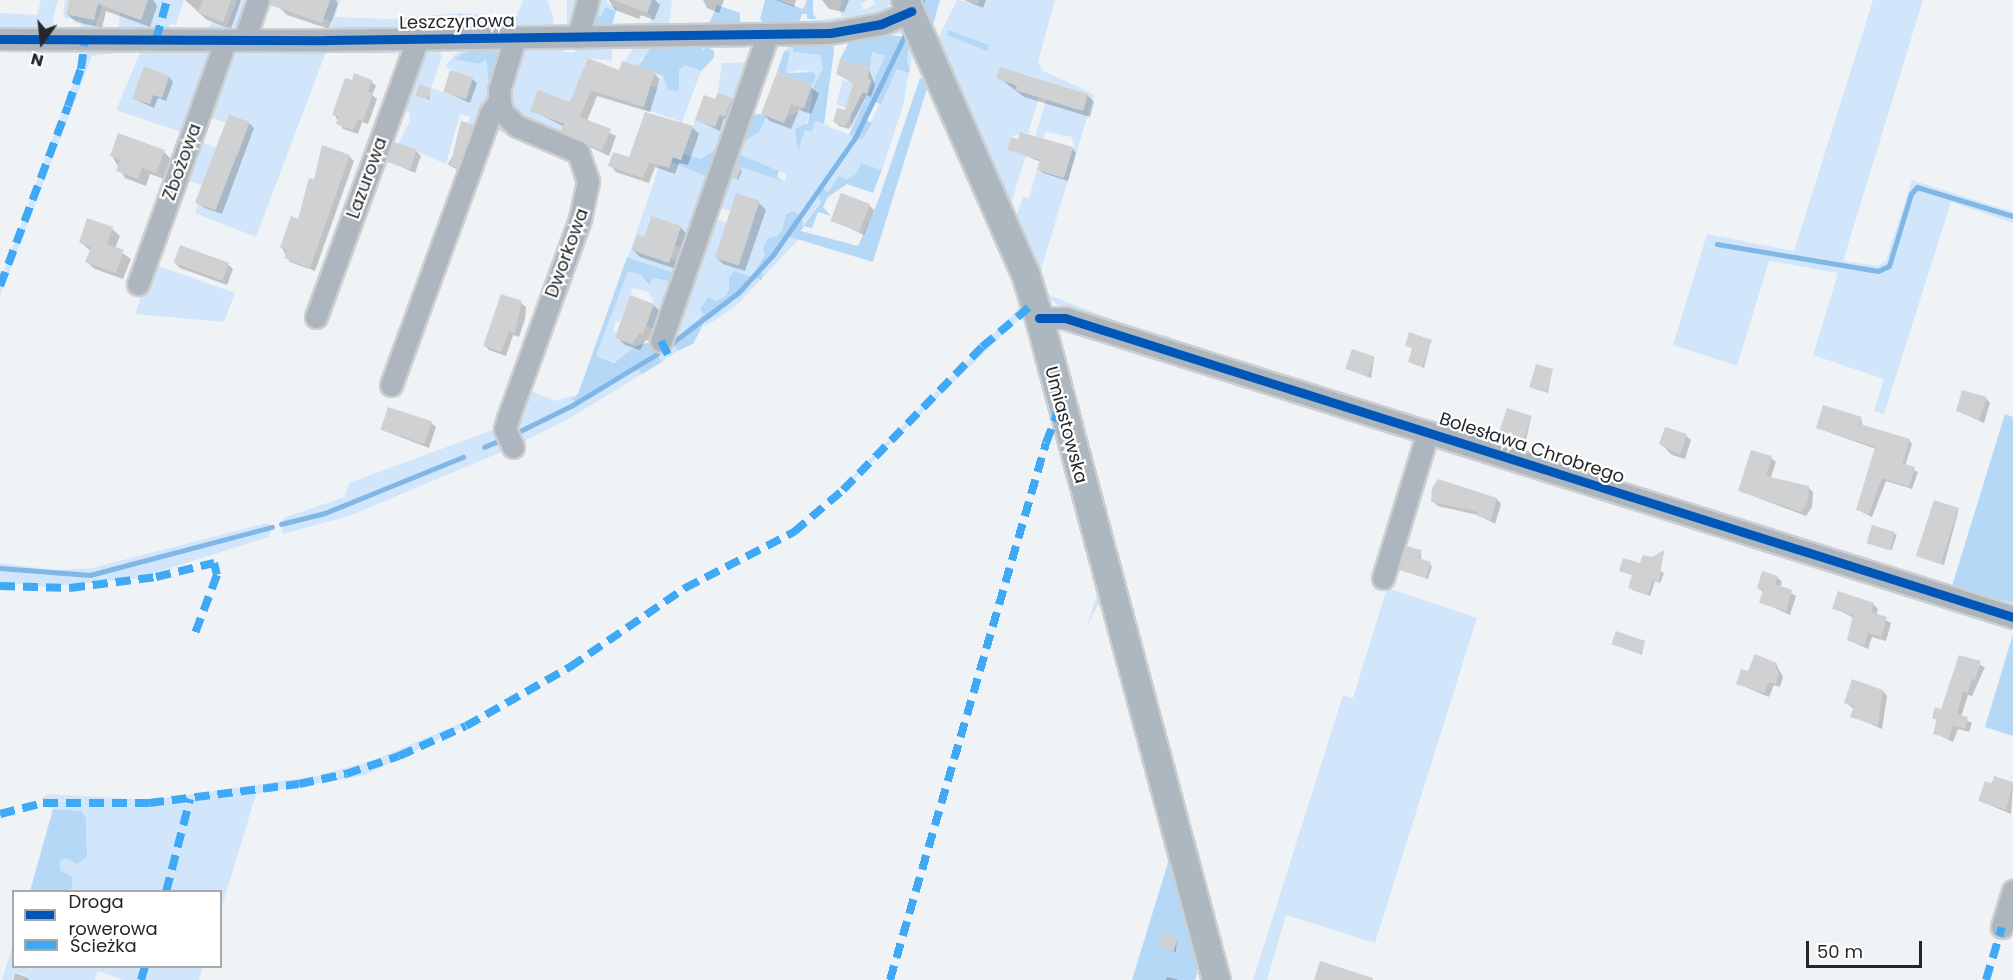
<!DOCTYPE html>
<html>
<head>
<meta charset="utf-8">
<style>
  body { margin:0 }
  #map { position:relative; width:2013px; height:980px; overflow:hidden; background:#f0f3f5; font-family:Poppins,sans-serif }
  div>[style] { position:absolute }
  .green>* { inset:0; background:#d1e6fa }
  .forest>* { inset:0; background:#b6d8f7 }
  .shadow>* { inset:0; background:#0003; transform-origin:0 0 }
  .stream>* { height:4.5px; margin:-2.25px; padding:0 2.25px; transform-origin:2.25px; border-radius:2.25px; background:#81b7e6 }
  .building>* { inset:0; background:#d0d1d3; transform-origin:0 0 }
  .roads { filter:drop-shadow(2px 0 #cccecf) drop-shadow(-2px 0 #cccecf) drop-shadow(0 2px #cccecf) drop-shadow(0 -2px #cccecf) }
  .minor>* { height:21px; margin:-10.5px; padding:0 10.5px; transform-origin:10.5px; border-radius:10.5px; background:#adb6be }
  .major>* { height:27px; margin:-13.5px; padding:0 13.5px; transform-origin:13.5px; border-radius:13.5px; background:#adb7bf }
  .quiet>* { height:8px; margin-top:-4px; transform-origin:0; background:repeating-linear-gradient(90deg,#3fa9f5 0 15px,transparent 0 23px) }
  .cycleway>* { height:9px; margin:-4.5px; padding:0 4.5px; transform-origin:4.5px; border-radius:4.5px; background:#0057b8 }
  span { translate:-50% -50%; white-space:nowrap; text-align:center; line-height:1.15; -webkit-text-stroke:4.5px #fff; paint-order:stroke }
  .street-label { font-size:18px; color:#252728 }
  .legend { position:absolute; left:12px; top:890px; width:210px; height:78px; box-sizing:border-box; background:#fff; border:2px solid #a8a9a9; margin:0; padding:8px 10px; list-style:none; font-size:18px; color:#252728 }
  .legend li { display:flex; align-items:center; gap:12px; height:30px }
  .legend b { width:30px; border:2px solid #a8a9a9 }
  .north { position:absolute; left:12px; top:12px; width:60px; height:60px; -webkit-text-stroke:4px #fff; paint-order:stroke; rotate:195deg; font-size:16px; font-weight:700; line-height:24px; text-align:center; color:#252728 }
  .north::after { content:''; display:block; margin:auto; width:21px; height:27px; background:#252728; clip-path:polygon(50% 0,100% 100%,50% 72%,0 100%) }
  .scale { position:absolute; left:1806px; top:941px; width:116px; height:27px; box-sizing:border-box; border:3px solid #252728; border-top:0; padding-left:8px; font-size:18px; line-height:21px; white-space:nowrap; color:#252728; -webkit-text-stroke:4px #fff; paint-order:stroke }
</style>
</head>
<body>
<div id="map">
  <div class="green">
    <i style="clip-path:polygon(41px 0,58px 0,53px 19px,55px 30px,0 28px,0 13px,37px 15px)"></i>
    <i style="clip-path:polygon(65px 0,69px 0,66px 14px,94px 20px,98px 0,104px 0,95px 27px,81px 27px,82px 21px,63px 17px)"></i>
    <i style="clip-path:polygon(148px 0,184px 0,176px 25px,170px 23px,168px 29px,118px 29px,120px 13px,141px 20px)"></i>
    <i style="clip-path:polygon(237px 0,252px 0,237px 31px,231px 25px,226px 28px,207px 29px,212px 22px,227px 26px)"></i>
    <i style="clip-path:polygon(330px 0,340px 0,335px 17px,390px 19px,463px 13px,515px 20px,523px 0,547px 0,554px 19px,552px 28px,330px 30px,332px 22px,323px 18px)"></i>
    <i style="clip-path:polygon(567px 0,582px 0,573px 24px,567px 24px)"></i>
    <i style="clip-path:polygon(595px 0,607px 0,607px 3px,617px 8px,616px 11px,605px 8px,601px 17px,591px 16px)"></i>
    <i style="clip-path:polygon(652px 0,672px 0,669px 24px,649px 24px,652px 17px,647px 12px)"></i>
    <i style="clip-path:polygon(843px 0,869px 0,861px 4px,864px 10px,875px 4px,873px 0,894px 0,882px 13px,853px 20px,799px 22px,842px 17px,839px 10px)"></i>
    <i style="clip-path:polygon(957px 0,978px 4px,980px 0,1055px 0,1038px 62px,1043px 71px,1094px 94px,1080px 88px,1094px 95px,1042px 266px,1040px 280px,1049px 295px,1150px 334px,1168px 336px,1181px 344px,1323px 386px,1322px 390px,1060px 307px,1049px 298px,1038px 284px,1013px 224px,1023px 197px,1029px 198px,1037px 170px,1064px 177px,1074px 146px,1072px 137px,1046px 132px,1041px 144px,1034px 141px,1046px 100px,1083px 111px,1088px 94px,1021px 73px,1016px 90px,1039px 98px,1028px 133px,1011px 136px,1007px 150px,1026px 155px,1010px 207px,936px 42px)"></i>
    <i style="clip-path:polygon(1873px 0,1923px 0,1843px 261px,1879px 266px,1886px 260px,1912px 180px,2013px 212px,2013px 223px,1951px 202px,1884px 414px,1874px 411px,1884px 379px,1813px 355px,1838px 273px,1769px 261px,1737px 366px,1673px 345px,1707px 234px,1794px 251px)"></i>
    <i style="clip-path:polygon(899px 25px,914px 39px,910px 70px,907px 59px,910px 49px,901px 34px,878px 33px)"></i>
    <i style="clip-path:polygon(704px 42px,703px 46px,668px 47px,641px 58px,638px 66px,624px 62px,635px 45px)"></i>
    <i style="clip-path:polygon(evenodd,495px 44px,507px 51px,507px 68px,493px 106px,512px 128px,567px 150px,576px 159px,585px 187px,580px 210px,576px 210px,583px 190px,570px 157px,480px 124px,485px 109px,474px 124px,468px 123px,470px 117px,460px 114px,446px 164px,398px 144px,410px 120px,409px 112px,401px 110px,384px 156px,372px 152px,409px 54px,326px 52px,256px 237px,195px 213px,204px 186px,185px 179px,199px 141px,238px 156px,250px 122px,229px 114px,226px 123px,205px 115px,226px 62px,239px 50px,399px 46px,410px 53px,435px 46px,442px 56px,431px 88px,466px 100px,473px 77px,446px 68px,448px 62px,463px 47px,495px 44px,494px 50px,502px 56px,493px 86px,489px 85px,486px 59px,479px 64px,455px 59px,467px 51px,494px 50px,495px 44px,419px 84px,431px 88px,427px 99px,415px 95px,419px 84px)"></i>
    <i style="clip-path:polygon(526px 44px,563px 46px,565px 52px,574px 52px,579px 45px,612px 48px,612px 61px,588px 58px,560px 135px,515px 121px,504px 100px)"></i>
    <i style="clip-path:polygon(790px 45px,794px 45px,794px 52px,820px 55px,823px 69px,798px 149px,805px 130px,815px 121px,862px 140px,897px 68px,909px 73px,903px 106px,882px 170px,861px 163px,856px 174px,828px 192px,821px 187px,821px 201px,802px 226px,793px 211px,786px 214px,782px 229px,777px 236px,768px 238px,766px 254px,753px 276px,787px 235px,799px 239px,736px 306px,703px 328px,707px 317px,746px 291px,747px 277px,741px 273px,729px 277px,729px 290px,724px 298px,695px 319px,691px 329px,673px 342px,678px 351px,662px 362px,653px 345px,710px 217px,726px 222px,737px 265px,760px 201px,730px 211px,714px 205px,724px 175px,737px 179px,741px 167px,785px 182px,786px 174px,744px 160px,736px 153px,749px 115px,752px 133px,759px 132px,767px 116px,785px 119px,804px 108px,815px 76px,813px 72px,801px 70px,786px 73px,790px 53px,784px 51px)"></i>
    <i style="clip-path:polygon(93px 48px,208px 48px,214px 54px,184px 133px,116px 110px,141px 50px,92px 56px,0 296px,0 281px,83px 56px)"></i>
    <i style="clip-path:polygon(872px 51px,885px 56px,851px 130px,851px 110px,836px 104px,843px 80px,853px 83px,851px 89px,867px 93px)"></i>
    <i style="clip-path:polygon(752px 62px,724px 147px,701px 159px,683px 154px,695px 120px,726px 116px,732px 98px,718px 92px,722px 63px)"></i>
    <i style="clip-path:polygon(685px 65px,701px 71px,678px 133px,674px 131px,679px 121px,641px 108px,650px 85px,658px 88px,662px 76px)"></i>
    <i style="clip-path:polygon(948px 124px,1025px 299px,1170px 856px,1104px 604px,1098px 605px,1087px 626px,1099px 587px,1056px 428px,1051px 425px,1054px 414px,1025px 313px,843px 490px,848px 481px,1022px 305px)"></i>
    <i style="clip-path:polygon(662px 158px,662px 166px,669px 168px,672px 161px,713px 178px,688px 250px,675px 246px,681px 226px,650px 217px,639px 253px,669px 263px,670px 259px,682px 262px,675px 273px,628px 257px)"></i>
    <i style="clip-path:polygon(153px 264px,235px 293px,224px 322px,135px 314px)"></i>
    <i style="clip-path:polygon(628px 270px,641px 275px,648px 285px,653px 278px,669px 281px,669px 287px,658px 330px,646px 326px,654px 304px,649px 292px,633px 288px,620px 322px,616px 321px,613px 331px,617px 333px,616px 338px,636px 346px,620px 360px,606px 363px,595px 356px)"></i>
    <i style="clip-path:polygon(638px 367px,642px 374px,570px 418px,513px 447px,349px 516px,282px 534px,283px 518px,345px 497px,349px 483px,506px 425px,529px 390px,555px 401px,574px 395px,576px 403px)"></i>
    <i style="clip-path:polygon(267px 523px,272px 527px,269px 537px,138px 578px,46px 587px,0 582px,0 563px,55px 570px,92px 568px)"></i>
    <i style="clip-path:polygon(1387px 588px,1477px 618px,1375px 943px,1286px 915px,1267px 980px,1253px 980px,1343px 695px,1353px 698px)"></i>
    <i style="clip-path:polygon(461px 723px,470px 724px,365px 775px,256px 794px,221px 910px,220px 892px,71px 891px,73px 877px,60px 870px,60px 861px,87px 843px,86px 818px,82px 811px,48px 808px,42px 798px,49px 794px,152px 800px,316px 776px,377px 759px)"></i>
    <i style="clip-path:polygon(13px 944px,14px 966px,203px 967px,199px 980px,123px 980px,98px 971px,95px 980px,25px 980px,26px 975px,14px 972px,12px 980px,2px 980px)"></i>
  </div>
  <div class="forest">
    <i style="clip-path:polygon(765px 0,778px 0,803px 9px,807px 0,813px 0,813px 14px,817px 19px,807px 19px,807px 14px,802px 14px,799px 22px,763px 22px,760px 19px)"></i>
    <i style="clip-path:polygon(916px 0,940px 0,931px 32px)"></i>
    <i style="clip-path:polygon(717px 5px,740px 13px,740px 24px,709px 24px)"></i>
    <i style="clip-path:polygon(605px 7px,616px 11px,612px 25px,594px 25px,594px 16px,601px 16px)"></i>
    <i style="clip-path:polygon(948px 30px,989px 45px,987px 51px,947px 35px)"></i>
    <i style="clip-path:polygon(878px 33px,911px 38px,907px 60px,910px 70px,909px 73px,897px 69px,881px 104px,873px 102px,864px 119px,872px 123px,862px 140px,849px 135px,885px 56px,872px 52px,870px 68px,840px 59px,852px 36px)"></i>
    <i style="clip-path:polygon(794px 45px,833px 45px,834px 51px,824px 124px,815px 121px,812px 132px,805px 130px,798px 150px,795px 129px,808px 123px,814px 86px,823px 69px,820px 55px,793px 52px)"></i>
    <i style="clip-path:polygon(703px 46px,703px 50px,707px 46px,714px 51px,714px 58px,701px 71px,685px 65px,679px 70px,679px 91px,668px 90px,664px 77px,638px 66px,650px 49px)"></i>
    <i style="clip-path:polygon(493px 50px,502px 55px,493px 86px,489px 85px,486px 59px,479px 64px,454px 59px,467px 51px)"></i>
    <i style="clip-path:polygon(784px 51px,790px 52px,786px 73px,813px 72px,816px 76px,812px 85px,777px 72px)"></i>
    <i style="clip-path:polygon(920px 78px,929px 82px,873px 262px,787px 236px,762px 267px,762px 280px,753px 277px,746px 291px,707px 317px,693px 344px,678px 351px,672px 343px,703px 314px,700px 309px,708px 297px,716px 301px,724px 297px,729px 290px,729px 277px,734px 271px,752px 277px,765px 254px,763px 249px,768px 238px,777px 236px,782px 230px,786px 214px,793px 211px,801px 216px,803px 226px,821px 202px,817px 192px,821px 187px,828px 192px,839px 176px,846px 180px,856px 174px,861px 163px,882px 170px,873px 193px,847px 184px,828px 197px,823px 207px,831px 216px,818px 212px,812px 228px,804px 226px,801px 231px,858px 246px,878px 201px)"></i>
    <i style="clip-path:polygon(761px 114px,767px 116px,759px 132px,739px 145px,749px 115px)"></i>
    <i style="clip-path:polygon(721px 146px,713px 179px,662px 158px,665px 155px,681px 160px,683px 154px,701px 159px)"></i>
    <i style="clip-path:polygon(736px 153px,779px 171px,777px 177px,785px 182px,728px 163px)"></i>
    <i style="clip-path:polygon(627px 257px,675px 273px,669px 287px,669px 281px,653px 278px,649px 285px,641px 275px,628px 271px,596px 356px,614px 363px,636px 346px,651px 342px,662px 362px,642px 374px,637px 367px,576px 403px,572px 399px,578px 394px)"></i>
    <i style="clip-path:polygon(2005px 414px,2013px 417px,2013px 603px,1952px 586px)"></i>
    <i style="clip-path:polygon(2013px 634px,2013px 736px,1985px 727px)"></i>
    <i style="clip-path:polygon(53px 809px,82px 811px,86px 818px,87px 857px,77px 864px,66px 858px,60px 861px,60px 870px,73px 877px,71px 891px,30px 891px)"></i>
    <i style="clip-path:polygon(1170px 856px,1202px 958px,1195px 980px,1132px 980px)"></i>
  </div>
  <div class="shadow">
    <i style="clip-path:polygon(71px 0,153px 0,157px 6px,150px 27px,106px 11px,102px 28px,76px 22px,67px 14px)"></i>
    <i style="clip-path:polygon(185px 0,241px 0,231px 29px,207px 20px)"></i>
    <i style="clip-path:polygon(283px 0,335px 0,338px 3px,329px 29px,287px 15px,280px 8px)"></i>
    <i style="clip-path:polygon(609px 0,655px 0,660px 5px,654px 20px,641px 15px,639px 19px,615px 10px)"></i>
    <i style="clip-path:polygon(703px 0,724px 0,719px 13px,707px 8px)"></i>
    <i style="clip-path:polygon(776px 0,796px 0,794px 7px)"></i>
    <i style="clip-path:polygon(822px 0,849px 0,844px 12px,829px 9px)"></i>
    <i style="clip-path:polygon(964px 0,986px 0,983px 8px)"></i>
    <i style="clip-path:polygon(589px 60px,620px 72px,654px 73px,660px 79px,650px 112px,597px 96px,587px 121px,616px 136px,609px 156px,569px 137px,563px 131px,565px 127px,531px 110px,571px 104px)"></i>
    <i style="clip-path:polygon(869px 69px,875px 85px,871px 97px,867px 95px,849px 129px,839px 126px,835px 122px,846px 112px,854px 84px,837px 73px)"></i>
    <i style="clip-path:polygon(169px 77px,173px 82px,166px 101px,158px 98px,154px 108px,134px 99px)"></i>
    <i style="clip-path:polygon(998px 77px,1087px 95px,1094px 102px,1090px 117px,1024px 97px)"></i>
    <i style="clip-path:polygon(472px 79px,477px 83px,470px 103px,445px 92px)"></i>
    <i style="clip-path:polygon(371px 81px,376px 86px,372px 95px,377px 99px,368px 124px,362px 122px,358px 134px,343px 129px,334px 114px)"></i>
    <i style="clip-path:polygon(811px 87px,819px 94px,811px 114px,799px 110px,791px 129px,770px 121px,763px 114px)"></i>
    <i style="clip-path:polygon(430px 90px,429px 100px,417px 94px)"></i>
    <i style="clip-path:polygon(731px 99px,736px 104px,730px 120px,724px 118px,720px 131px,697px 120px,716px 101px)"></i>
    <i style="clip-path:polygon(249px 123px,254px 128px,222px 214px,205px 208px,200px 204px)"></i>
    <i style="clip-path:polygon(472px 125px,476px 129px,461px 171px,452px 167px,448px 164px)"></i>
    <i style="clip-path:polygon(692px 127px,699px 134px,688px 165px,679px 163px,675px 174px,655px 167px,649px 183px,616px 172px,610px 165px,630px 159px)"></i>
    <i style="clip-path:polygon(1072px 148px,1076px 153px,1068px 181px,1043px 173px,1039px 169px,1041px 162px,1009px 149px)"></i>
    <i style="clip-path:polygon(416px 151px,421px 156px,415px 173px,388px 161px)"></i>
    <i style="clip-path:polygon(164px 152px,171px 159px,164px 179px,150px 174px,146px 186px,125px 178px,112px 156px)"></i>
    <i style="clip-path:polygon(349px 156px,354px 161px,315px 271px,290px 262px,282px 248px,299px 221px,315px 181px)"></i>
    <i style="clip-path:polygon(740px 169px,742px 171px,738px 180px,733px 177px)"></i>
    <i style="clip-path:polygon(759px 203px,766px 210px,745px 271px,723px 264px,716px 257px)"></i>
    <i style="clip-path:polygon(869px 205px,874px 210px,864px 235px,833px 220px)"></i>
    <i style="clip-path:polygon(652px 218px,681px 228px,688px 235px,676px 269px,640px 257px,633px 250px,645px 239px)"></i>
    <i style="clip-path:polygon(88px 220px,112px 229px,120px 236px,115px 248px,131px 259px,123px 279px,95px 269px,87px 262px,91px 251px,80px 242px)"></i>
    <i style="clip-path:polygon(181px 247px,229px 265px,233px 269px,227px 285px,180px 268px,175px 263px)"></i>
    <i style="clip-path:polygon(521px 303px,526px 307px,525px 319px,519px 337px,513px 335px,506px 356px,489px 350px,485px 346px)"></i>
    <i style="clip-path:polygon(653px 305px,661px 312px,651px 341px,646px 340px,640px 350px,625px 345px,617px 337px)"></i>
    <i style="clip-path:polygon(1431px 341px,1424px 368px,1411px 363px,1413px 349px,1407px 345px)"></i>
    <i style="clip-path:polygon(1374px 359px,1371px 378px,1347px 369px)"></i>
    <i style="clip-path:polygon(1552px 370px,1548px 393px,1532px 388px)"></i>
    <i style="clip-path:polygon(1986px 398px,1990px 403px,1984px 423px,1958px 411px)"></i>
    <i style="clip-path:polygon(1531px 418px,1526px 440px,1503px 432px)"></i>
    <i style="clip-path:polygon(1861px 418px,1863px 427px,1909px 440px,1912px 444px,1905px 466px,1918px 472px,1912px 489px,1886px 481px,1872px 517px,1858px 510px,1876px 449px,1817px 428px)"></i>
    <i style="clip-path:polygon(431px 423px,436px 427px,429px 448px,382px 430px)"></i>
    <i style="clip-path:polygon(1686px 436px,1691px 440px,1685px 459px,1672px 455px,1661px 444px)"></i>
    <i style="clip-path:polygon(1771px 458px,1776px 462px,1770px 480px,1808px 487px,1813px 492px,1812px 507px,1806px 516px,1740px 491px)"></i>
    <i style="clip-path:polygon(1439px 481px,1497px 499px,1501px 504px,1495px 524px,1478px 515px,1438px 506px,1433px 501px)"></i>
    <i style="clip-path:polygon(1959px 509px,1944px 565px,1920px 557px,1918px 555px)"></i>
    <i style="left:1873px;top:527px;width:25px;height:16px;rotate:18deg"></i>
    <i style="clip-path:polygon(1407px 547px,1421px 551px,1421px 560px,1432px 566px,1428px 579px,1401px 570px)"></i>
    <i style="clip-path:polygon(1664px 552px,1660px 571px,1664px 573px,1660px 583px,1655px 581px,1650px 596px,1632px 590px,1634px 576px,1621px 571px)"></i>
    <i style="clip-path:polygon(1777px 577px,1782px 582px,1780px 587px,1796px 596px,1790px 615px,1761px 602px,1764px 593px,1758px 588px)"></i>
    <i style="clip-path:polygon(1873px 604px,1878px 609px,1876px 615px,1891px 623px,1886px 641px,1872px 637px,1868px 649px,1848px 640px,1854px 618px,1834px 608px)"></i>
    <i style="clip-path:polygon(1644px 642px,1642px 655px,1614px 644px)"></i>
    <i style="clip-path:polygon(1960px 656px,1985px 667px,1972px 696px,1968px 695px,1961px 717px,1972px 723px,1969px 732px,1958px 729px,1953px 742px,1935px 733px,1937px 709px,1942px 710px)"></i>
    <i style="clip-path:polygon(1776px 664px,1783px 677px,1780px 687px,1774px 685px,1769px 697px,1738px 684px,1749px 673px)"></i>
    <i style="clip-path:polygon(1883px 691px,1887px 696px,1882px 729px,1852px 716px,1854px 709px,1846px 703px)"></i>
    <i style="clip-path:polygon(1995px 778px,2013px 784px,2011px 814px,1980px 801px)"></i>
    <i style="clip-path:polygon(1177px 939px,1176px 952px,1160px 946px)"></i>
    <i style="clip-path:polygon(15px 973px,26px 977px,29px 980px,13px 980px)"></i>
    <i style="clip-path:polygon(1167px 977px,1179px 980px,1166px 980px)"></i>
  </div>
  <div class="stream">
    <i style="left:921px;top:3px;width:3px;rotate:-72deg"></i>
    <i style="left:1717px;top:244px;width:163px;rotate:9.5deg"></i>
    <i style="left:1878px;top:271px;width:12px;rotate:-24deg"></i>
    <i style="left:1889px;top:266px;width:75px;rotate:-73deg"></i>
    <i style="left:1911px;top:194px;width:9px;rotate:-49deg"></i>
    <i style="left:1917px;top:187px;width:100px;rotate:16.8deg"></i>
    <i style="left:672px;top:343px;width:83px;rotate:-37.1deg"></i>
    <i style="left:738px;top:293px;width:52px;rotate:-47.4deg"></i>
    <i style="left:773px;top:255px;width:143px;rotate:-55deg"></i>
    <i style="left:855px;top:138px;width:119px;rotate:-64.1deg"></i>
    <i style="left:516px;top:433px;width:64px;rotate:-26.2deg"></i>
    <i style="left:573px;top:405px;width:98px;rotate:-31.3deg"></i>
    <i style="left:484px;top:447px;width:21px;rotate:-23deg"></i>
    <i style="left:281px;top:524px;width:45px;rotate:-14deg"></i>
    <i style="left:325px;top:513px;width:149px;rotate:-22.1deg"></i>
    <i style="left:0;top:568px;width:90px;rotate:4.4deg"></i>
    <i style="left:90px;top:575px;width:188px;rotate:-14.8deg"></i>
  </div>
  <div class="building">
    <i style="clip-path:polygon(69px 0,148px 0,141px 20px,98px 4px,94px 20px,66px 14px)"></i>
    <i style="clip-path:polygon(203px 0,231px 0,223px 22px,198px 13px)"></i>
    <i style="clip-path:polygon(270px 0,330px 0,322px 23px,270px 5px)"></i>
    <i style="clip-path:polygon(614px 0,652px 0,647px 13px)"></i>
    <i style="clip-path:polygon(588px 58px,619px 70px,622px 61px,655px 71px,644px 107px,591px 90px,580px 117px,611px 129px,602px 151px,561px 131px,564px 124px,530px 111px,538px 90px,570px 102px)"></i>
    <i style="clip-path:polygon(840px 59px,870px 68px,867px 78px,871px 80px,867px 94px,863px 92px,845px 126px,833px 122px,837px 108px,845px 110px,853px 83px,836px 74px)"></i>
    <i style="clip-path:polygon(144px 66px,169px 76px,162px 98px,153px 95px,150px 104px,132px 99px)"></i>
    <i style="clip-path:polygon(1000px 67px,1088px 94px,1083px 111px,1015px 90px,1017px 86px,996px 78px)"></i>
    <i style="left:450px;top:70px;width:24px;height:23px;rotate:17deg"></i>
    <i style="clip-path:polygon(777px 72px,812px 85px,804px 108px,791px 104px,784px 123px,761px 114px)"></i>
    <i style="clip-path:polygon(354px 73px,372px 80px,368px 91px,373px 93px,363px 121px,358px 119px,353px 130px,336px 124px,339px 117px,332px 115px,345px 78px,352px 80px)"></i>
    <i style="left:419px;top:84px;width:13px;height:12px;rotate:18deg"></i>
    <i style="clip-path:polygon(718px 92px,732px 98px,725px 116px,720px 114px,715px 127px,695px 120px,704px 95px,715px 99px)"></i>
    <i style="clip-path:polygon(645px 112px,693px 126px,681px 160px,673px 157px,669px 168px,649px 162px,643px 178px,608px 166px,613px 152px,629px 157px)"></i>
    <i style="left:229px;top:114px;width:22px;height:95px;rotate:21deg"></i>
    <i style="left:461px;top:121px;width:12px;height:46px;rotate:14deg"></i>
    <i style="clip-path:polygon(1020px 132px,1073px 147px,1064px 178px,1037px 170px,1040px 160px,1007px 150px,1011px 137px,1018px 139px)"></i>
    <i style="clip-path:polygon(118px 133px,165px 150px,156px 173px,142px 168px,138px 179px,116px 171px,120px 160px,110px 156px)"></i>
    <i style="left:394px;top:142px;width:24px;height:21px;rotate:19deg"></i>
    <i style="clip-path:polygon(322px 145px,350px 155px,310px 268px,284px 258px,287px 250px,280px 248px,291px 216px,298px 219px,309px 178px,314px 179px)"></i>
    <i style="clip-path:polygon(736px 166px,741px 167px,737px 179px,731px 178px)"></i>
    <i style="left:736px;top:193px;width:25px;height:68px;rotate:18deg"></i>
    <i style="left:841px;top:193px;width:31px;height:30px;rotate:21deg"></i>
    <i style="clip-path:polygon(651px 216px,681px 226px,669px 263px,632px 250px,637px 235px,644px 237px)"></i>
    <i style="clip-path:polygon(87px 218px,113px 227px,107px 244px,124px 250px,116px 273px,85px 262px,91px 247px,79px 243px)"></i>
    <i style="left:180px;top:245px;width:52px;height:19px;rotate:20deg"></i>
    <i style="clip-path:polygon(501px 294px,522px 301px,515px 333px,509px 331px,501px 352px,483px 346px)"></i>
    <i style="clip-path:polygon(630px 295px,654px 304px,643px 334px,639px 333px,632px 344px,615px 338px)"></i>
    <i style="clip-path:polygon(1409px 332px,1432px 340px,1422px 367px,1408px 362px,1412px 348px,1405px 346px)"></i>
    <i style="left:1352px;top:349px;width:24px;height:21px;rotate:19deg"></i>
    <i style="left:1536px;top:364px;width:18px;height:24px;rotate:16deg"></i>
    <i style="clip-path:polygon(1962px 390px,1987px 397px,1979px 420px,1956px 411px)"></i>
    <i style="clip-path:polygon(1823px 405px,1862px 417px,1860px 424px,1910px 439px,1902px 463px,1915px 467px,1909px 487px,1882px 478px,1869px 514px,1856px 510px,1875px 447px,1816px 428px)"></i>
    <i style="left:388px;top:407px;width:46px;height:24px;rotate:18deg"></i>
    <i style="left:1507px;top:408px;width:26px;height:24px;rotate:18deg"></i>
    <i style="clip-path:polygon(1665px 427px,1687px 434px,1680px 455px,1659px 444px)"></i>
    <i style="clip-path:polygon(1751px 450px,1772px 456px,1766px 476px,1809px 486px,1808px 501px,1801px 512px,1738px 491px)"></i>
    <i style="clip-path:polygon(1438px 479px,1497px 498px,1491px 520px,1477px 516px,1478px 512px,1431px 502px,1432px 488px)"></i>
    <i style="left:1934px;top:500px;width:26px;height:59px;rotate:18deg"></i>
    <i style="left:1872px;top:525px;width:24px;height:19px;rotate:17deg"></i>
    <i style="clip-path:polygon(1406px 546px,1421px 550px,1419px 558px,1431px 562px,1426px 578px,1399px 570px)"></i>
    <i style="clip-path:polygon(1664px 550px,1659px 582px,1653px 580px,1648px 595px,1628px 588px,1632px 575px,1619px 571px,1623px 558px,1640px 563px,1643px 555px,1652px 557px)"></i>
    <i style="clip-path:polygon(1762px 571px,1778px 576px,1775px 584px,1792px 590px,1786px 611px,1759px 603px,1763px 590px,1757px 588px)"></i>
    <i style="clip-path:polygon(1838px 591px,1874px 603px,1871px 612px,1887px 617px,1881px 637px,1868px 633px,1864px 646px,1847px 640px,1853px 615px,1832px 609px)"></i>
    <i style="left:1616px;top:631px;width:31px;height:14px;rotate:19deg"></i>
    <i style="clip-path:polygon(1755px 654px,1777px 663px,1775px 669px,1779px 671px,1776px 684px,1769px 682px,1764px 693px,1736px 684px,1741px 669px,1748px 671px)"></i>
    <i style="clip-path:polygon(1959px 655px,1981px 661px,1975px 680px,1972px 679px,1968px 693px,1963px 691px,1957px 714px,1968px 717px,1965px 729px,1953px 725px,1949px 739px,1933px 734px,1937px 720px,1932px 718px,1935px 707px,1941px 709px)"></i>
    <i style="clip-path:polygon(1852px 679px,1883px 690px,1878px 726px,1850px 717px,1854px 706px,1844px 703px)"></i>
    <i style="clip-path:polygon(1994px 776px,2013px 782px,2006px 810px,1978px 801px,1985px 781px,1992px 784px)"></i>
    <i style="left:1163px;top:932px;width:16px;height:15px;rotate:18deg"></i>
    <i style="clip-path:polygon(1320px 961px,1373px 978px,1373px 980px,1314px 980px)"></i>
  </div>
  <div class="roads">
    <div class="minor">
      <i style="left:578px;top:37px;width:38px;rotate:-75deg"></i>
      <i style="left:0;top:39px;width:326px;rotate:0.2deg"></i>
      <i style="left:326px;top:40px;width:504px;rotate:-0.8deg"></i>
      <i style="left:830px;top:33px;width:52px;rotate:-10deg"></i>
      <i style="left:881px;top:24px;width:33px;rotate:-23deg"></i>
      <i style="left:244px;top:40px;width:42px;rotate:-70.7deg"></i>
      <i style="left:138px;top:284px;width:259px;rotate:-70.2deg"></i>
      <i style="left:316px;top:317px;width:296px;rotate:-69.9deg"></i>
      <i style="left:1039px;top:318px;width:26px"></i>
      <i style="left:1065px;top:318px;width:994px;rotate:17.51deg"></i>
      <i style="left:661px;top:341px;width:325px;rotate:-70.8deg"></i>
      <i style="left:391px;top:385px;width:289px;rotate:-69.9deg"></i>
      <i style="left:490px;top:114px;width:16px;rotate:-55deg"></i>
      <i style="left:513px;top:447px;width:20px;rotate:-114deg"></i>
      <i style="left:505px;top:429px;width:11px;rotate:-75deg"></i>
      <i style="left:508px;top:418px;width:212px;rotate:-70.1deg"></i>
      <i style="left:580px;top:219px;width:39px;rotate:-78deg"></i>
      <i style="left:588px;top:181px;width:31px;rotate:-109deg"></i>
      <i style="left:578px;top:152px;width:66px;rotate:-156.9deg"></i>
      <i style="left:517px;top:126px;width:22px;rotate:-137deg"></i>
      <i style="left:501px;top:111px;width:21px;rotate:-95deg"></i>
      <i style="left:499px;top:90px;width:54px;rotate:-72.9deg"></i>
      <i style="left:1383px;top:578px;width:153px;rotate:-72.9deg"></i>
      <i style="left:2002px;top:927px;width:38px;rotate:-73deg"></i>
    </div>
    <div class="major">
      <i style="left:905px;top:0;width:298px;rotate:66.3deg"></i>
      <i style="left:1025px;top:273px;width:47px;rotate:72.7deg"></i>
      <i style="left:1039px;top:318px;width:685px;rotate:75.03deg"></i>
    </div>
  </div>
  <div class="quiet">
    <i style="left:156px;top:40px;width:41px;rotate:-74.6deg"></i>
    <i style="left:0;top:286px;width:192px;rotate:-69.3deg"></i>
    <i style="left:68px;top:106px;width:39px;rotate:-71deg"></i>
    <i style="left:81px;top:69px;width:29px;rotate:-82deg"></i>
    <i style="left:661px;top:341px;width:18px;rotate:63deg"></i>
    <i style="left:0;top:586px;width:70px;rotate:1.6deg"></i>
    <i style="left:70px;top:588px;width:87px;rotate:-7.3deg"></i>
    <i style="left:156px;top:577px;width:60px;rotate:-13.6deg"></i>
    <i style="left:214px;top:563px;width:12px;rotate:76deg"></i>
    <i style="left:217px;top:575px;width:65px;rotate:110.7deg"></i>
    <i style="left:0;top:814px;width:44px;rotate:-14.3deg"></i>
    <i style="left:43px;top:803px;width:106px"></i>
    <i style="left:149px;top:803px;width:151px;rotate:-7.2deg"></i>
    <i style="left:299px;top:784px;width:48px;rotate:-12deg"></i>
    <i style="left:346px;top:774px;width:56px;rotate:-18.8deg"></i>
    <i style="left:399px;top:756px;width:73px;rotate:-24.1deg"></i>
    <i style="left:466px;top:726px;width:120px;rotate:-29.6deg"></i>
    <i style="left:570px;top:667px;width:140px;rotate:-34.5deg"></i>
    <i style="left:685px;top:588px;width:123px;rotate:-27.2deg"></i>
    <i style="left:794px;top:532px;width:65px;rotate:-40.6deg"></i>
    <i style="left:843px;top:490px;width:199px;rotate:-45.8deg"></i>
    <i style="left:982px;top:347px;width:68px;rotate:-40.2deg"></i>
    <i style="left:166px;top:892px;width:96px;rotate:-75.5deg"></i>
    <i style="left:141px;top:980px;width:15px;rotate:-74deg"></i>
    <i style="left:890px;top:980px;width:559px;rotate:-73.8deg"></i>
    <i style="left:1046px;top:443px;width:40px;rotate:-69deg"></i>
    <i style="left:1986px;top:980px;width:55px;rotate:-73.2deg"></i>
  </div>
  <div class="cycleway">
    <i style="left:0;top:39px;width:326px;rotate:0.2deg"></i>
    <i style="left:326px;top:40px;width:504px;rotate:-0.8deg"></i>
    <i style="left:830px;top:33px;width:52px;rotate:-10deg"></i>
    <i style="left:881px;top:24px;width:33px;rotate:-23deg"></i>
    <i style="left:1039px;top:318px;width:26px"></i>
    <i style="left:1065px;top:318px;width:994px;rotate:17.51deg"></i>
  </div>
  <div class="street-label">
    <span style="left:457px;top:22px;rotate:-1deg">Leszczynowa</span>
    <span style="left:182px;top:162px;rotate:-70deg">Zbożowa</span>
    <span style="left:367px;top:178px;rotate:-70deg">Lazurowa</span>
    <span style="left:567px;top:253px;rotate:-70deg">Dworkowa</span>
    <span style="left:1066px;top:425px;rotate:75deg">Umiastowska</span>
    <span style="left:1532px;top:448px;rotate:18deg">Bolesława Chrobrego</span>
  </div>
  <ul class="legend">
  <li><b style="height:8px;background:#0057b8"></b>Droga rowerowa</li>
  <li><b style="height:8px;background:#3fa9f5"></b>Ścieżka</li>
  </ul>
  <div class="north">N</div>
  <div class="scale">50 m</div>
</div>
</body>
</html>
